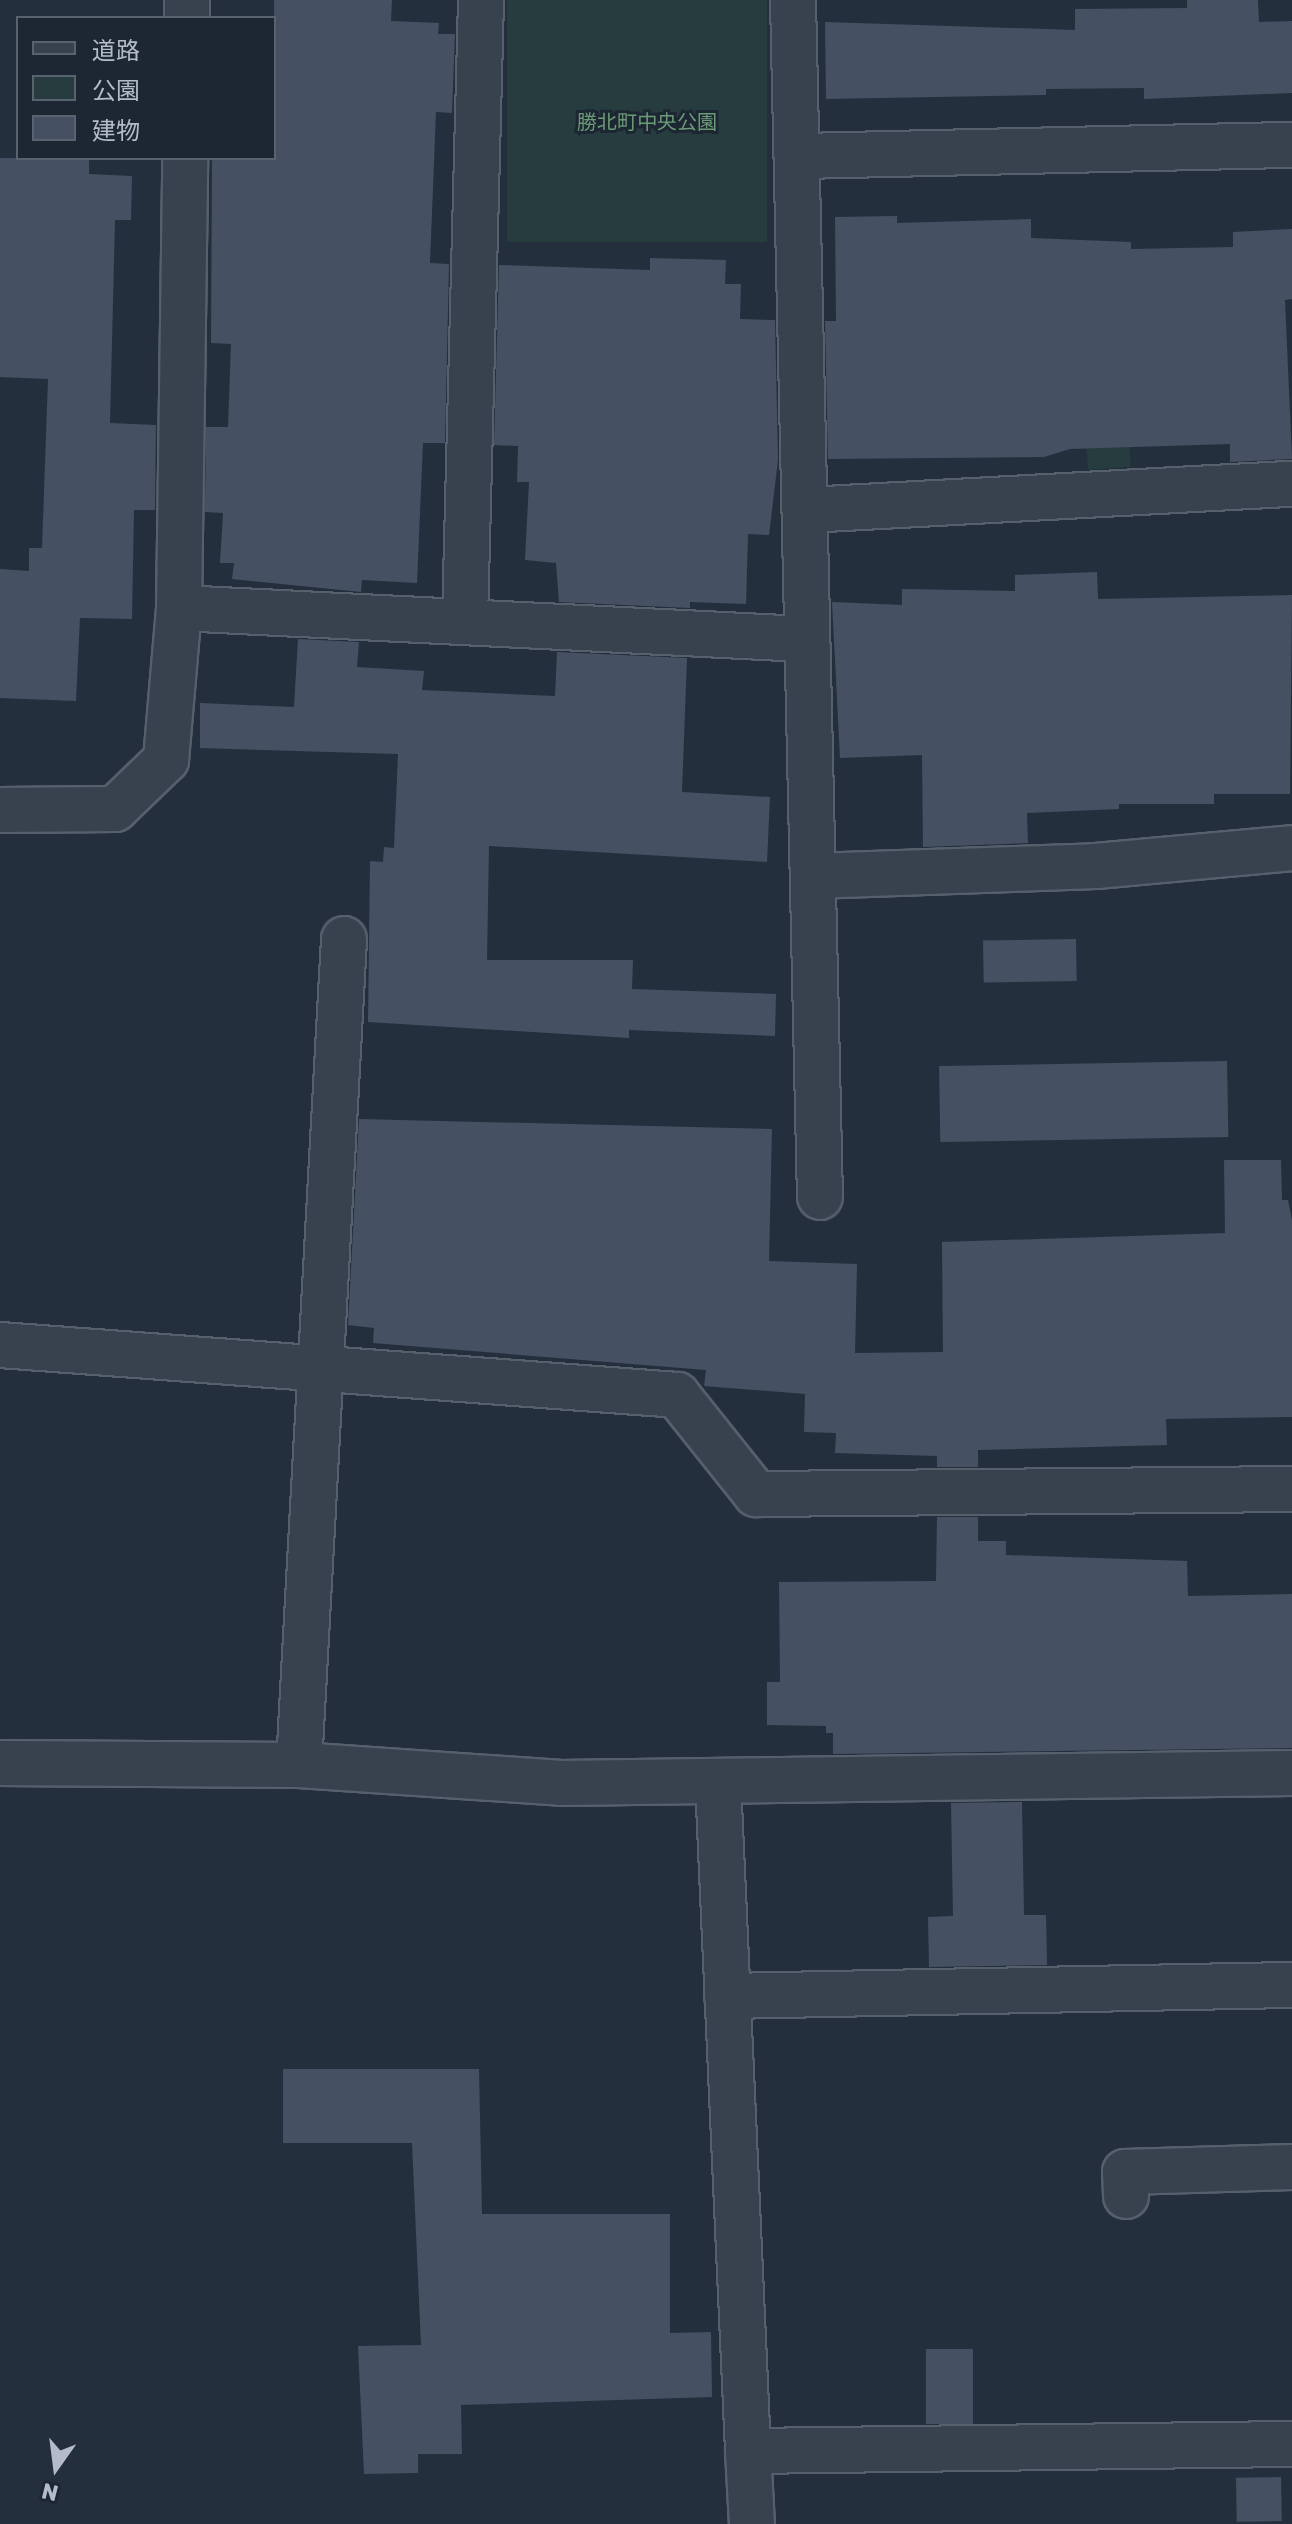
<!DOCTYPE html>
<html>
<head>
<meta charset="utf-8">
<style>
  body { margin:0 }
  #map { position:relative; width:1292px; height:2524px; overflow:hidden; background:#242f3e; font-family:Rubik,"Noto Sans JP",sans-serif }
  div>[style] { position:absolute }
  .green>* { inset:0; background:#263c3f; transform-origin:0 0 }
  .building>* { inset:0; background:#455162; transform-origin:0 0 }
  .roads { filter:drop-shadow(2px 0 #565f6c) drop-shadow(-2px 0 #565f6c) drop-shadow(0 2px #565f6c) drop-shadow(0 -2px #565f6c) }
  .street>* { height:44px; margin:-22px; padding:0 22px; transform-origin:22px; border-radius:22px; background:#38414e }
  span { translate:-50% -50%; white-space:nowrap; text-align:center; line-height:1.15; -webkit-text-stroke:6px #1d2633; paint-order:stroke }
  .park-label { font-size:20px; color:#6b9a76 }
  .legend { position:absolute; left:16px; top:16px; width:260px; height:144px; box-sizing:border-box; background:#1d2633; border:2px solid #59626f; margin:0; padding:10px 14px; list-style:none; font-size:24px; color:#b4bcc9 }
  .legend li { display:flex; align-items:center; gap:16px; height:40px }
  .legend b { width:40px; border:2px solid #59626f }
  .north { position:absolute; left:16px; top:2428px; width:80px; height:80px; -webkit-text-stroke:6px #1d2633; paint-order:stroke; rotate:194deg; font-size:22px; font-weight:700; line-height:32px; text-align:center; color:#b4bcc9 }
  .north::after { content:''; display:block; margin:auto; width:28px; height:36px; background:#b4bcc9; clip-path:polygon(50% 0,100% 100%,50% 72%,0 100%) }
</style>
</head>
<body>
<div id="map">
  <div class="green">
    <i style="left:507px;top:0;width:260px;height:242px"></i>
    <i style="left:1122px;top:340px;width:127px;height:43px;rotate:86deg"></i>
  </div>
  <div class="building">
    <i style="clip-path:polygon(274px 0,392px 0,391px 21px,439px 23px,438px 34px,455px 34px,452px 113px,436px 112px,430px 263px,449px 264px,445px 443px,423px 443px,417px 583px,362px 580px,361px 592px,232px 579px,234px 563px,220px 563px,223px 513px,205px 512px,206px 427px,228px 427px,231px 344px,211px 343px,212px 158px,274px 158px)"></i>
    <i style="clip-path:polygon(1187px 0,1258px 0,1259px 22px,1292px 21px,1292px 93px,1144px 99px,1144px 88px,1046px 89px,1046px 95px,826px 99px,825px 22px,1075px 30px,1075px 9px,1187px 8px)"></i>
    <i style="clip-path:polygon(0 158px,89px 158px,89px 174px,132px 176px,131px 220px,115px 220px,110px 423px,156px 425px,155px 510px,134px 510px,132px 619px,80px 618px,76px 701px,0 698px,0 569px,29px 571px,29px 548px,42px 548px,48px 379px,0 377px)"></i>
    <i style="clip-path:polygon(897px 216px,897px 223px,1031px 219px,1031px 238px,1131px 242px,1131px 249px,1233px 247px,1233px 232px,1292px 229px,1292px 299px,1285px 300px,1292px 459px,1230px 462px,1230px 444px,1070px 449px,1044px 457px,828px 459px,825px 321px,836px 321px,835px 217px)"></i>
    <i style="clip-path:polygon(650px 258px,726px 260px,725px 284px,741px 284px,740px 319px,775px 320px,778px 460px,769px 535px,748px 534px,746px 604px,690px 602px,690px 608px,559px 602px,556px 563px,525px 560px,529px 482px,517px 482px,518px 446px,494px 445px,499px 265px,650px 270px)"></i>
    <i style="clip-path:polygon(1097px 572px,1098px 599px,1292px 595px,1290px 794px,1214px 794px,1214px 804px,1119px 804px,1119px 809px,1027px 813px,1028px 843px,923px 847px,922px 755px,840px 758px,832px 602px,902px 605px,902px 589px,1015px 591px,1015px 575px)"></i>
    <i style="clip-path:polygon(298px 639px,359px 642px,357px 667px,424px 671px,422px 690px,555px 696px,557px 652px,687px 658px,682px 792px,770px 797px,767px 862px,489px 846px,487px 960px,633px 960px,632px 989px,776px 994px,775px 1036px,629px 1030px,629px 1038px,368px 1022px,370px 861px,383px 862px,384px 847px,394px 848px,398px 754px,200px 748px,200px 703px,294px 707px)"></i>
    <i style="left:1076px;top:939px;width:42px;height:93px;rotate:89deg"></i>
    <i style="left:1227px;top:1061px;width:76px;height:288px;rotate:89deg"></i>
    <i style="clip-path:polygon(359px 1119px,772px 1129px,769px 1261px,857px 1264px,855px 1353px,943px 1352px,942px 1242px,1225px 1233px,1224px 1160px,1281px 1160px,1282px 1200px,1288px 1200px,1292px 1220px,1292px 1417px,1166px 1419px,1167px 1445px,978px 1450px,978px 1467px,937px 1467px,937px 1456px,835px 1453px,836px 1433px,804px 1432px,805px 1394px,704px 1386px,706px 1370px,373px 1343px,374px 1328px,348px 1325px)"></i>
    <i style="clip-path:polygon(937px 1517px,978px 1517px,978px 1541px,1006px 1541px,1006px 1555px,1187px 1561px,1188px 1596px,1292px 1594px,1292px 1748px,833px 1754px,833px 1733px,826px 1733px,826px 1726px,767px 1725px,767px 1682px,780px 1682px,779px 1582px,936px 1581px)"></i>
    <i style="clip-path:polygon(1022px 1802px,1024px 1915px,1046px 1915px,1047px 1965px,929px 1967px,928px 1917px,953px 1916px,951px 1803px)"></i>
    <i style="clip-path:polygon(283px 2069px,479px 2069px,482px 2214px,670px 2214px,670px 2333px,711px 2332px,712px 2397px,461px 2405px,462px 2454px,418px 2454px,418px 2473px,364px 2474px,358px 2346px,421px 2345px,412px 2143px,283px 2143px)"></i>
    <i style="left:926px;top:2349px;width:47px;height:75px"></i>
    <i style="left:1281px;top:2477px;width:44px;height:45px;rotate:89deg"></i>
  </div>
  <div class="roads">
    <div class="street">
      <i style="left:793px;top:0;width:1197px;rotate:88.71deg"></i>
      <i style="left:187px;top:18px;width:18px;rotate:-90deg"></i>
      <i style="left:801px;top:156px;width:491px;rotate:-1.3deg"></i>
      <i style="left:807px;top:510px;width:486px;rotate:-3.1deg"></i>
      <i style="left:179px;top:608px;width:626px;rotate:2.84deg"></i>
      <i style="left:465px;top:619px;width:619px;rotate:-88.52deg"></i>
      <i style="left:0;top:810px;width:115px;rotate:-0.5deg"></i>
      <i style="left:115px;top:809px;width:71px;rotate:-43.9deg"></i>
      <i style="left:166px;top:760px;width:153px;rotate:-85.1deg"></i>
      <i style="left:179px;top:608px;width:450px;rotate:-89.2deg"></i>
      <i style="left:813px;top:876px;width:283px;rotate:-2deg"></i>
      <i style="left:1096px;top:866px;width:197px;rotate:-5.2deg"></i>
      <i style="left:0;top:1345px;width:679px;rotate:4.22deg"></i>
      <i style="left:677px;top:1395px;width:127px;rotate:51.4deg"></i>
      <i style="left:756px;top:1494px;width:536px;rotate:-0.53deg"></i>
      <i style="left:0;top:1763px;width:299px;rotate:0.4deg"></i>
      <i style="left:299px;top:1765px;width:263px;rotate:3.9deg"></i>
      <i style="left:561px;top:1783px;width:731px;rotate:-0.78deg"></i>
      <i style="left:299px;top:1765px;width:827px;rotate:-86.88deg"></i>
      <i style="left:718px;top:1782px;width:670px;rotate:87.43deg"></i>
      <i style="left:748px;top:2451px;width:544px;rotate:-0.74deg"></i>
      <i style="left:727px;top:1996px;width:565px;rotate:-1.12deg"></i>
      <i style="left:1126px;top:2196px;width:24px;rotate:-92deg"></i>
      <i style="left:1125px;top:2172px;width:167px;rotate:-1.7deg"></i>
      <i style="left:748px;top:2451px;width:73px;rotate:86.9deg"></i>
    </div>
  </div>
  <div class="park-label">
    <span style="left:647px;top:122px">勝北町中央公園</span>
  </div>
  <ul class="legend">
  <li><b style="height:10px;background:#38414e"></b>道路</li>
  <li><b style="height:22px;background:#263c3f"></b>公園</li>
  <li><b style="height:22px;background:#455162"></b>建物</li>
  </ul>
  <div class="north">N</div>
</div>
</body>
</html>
